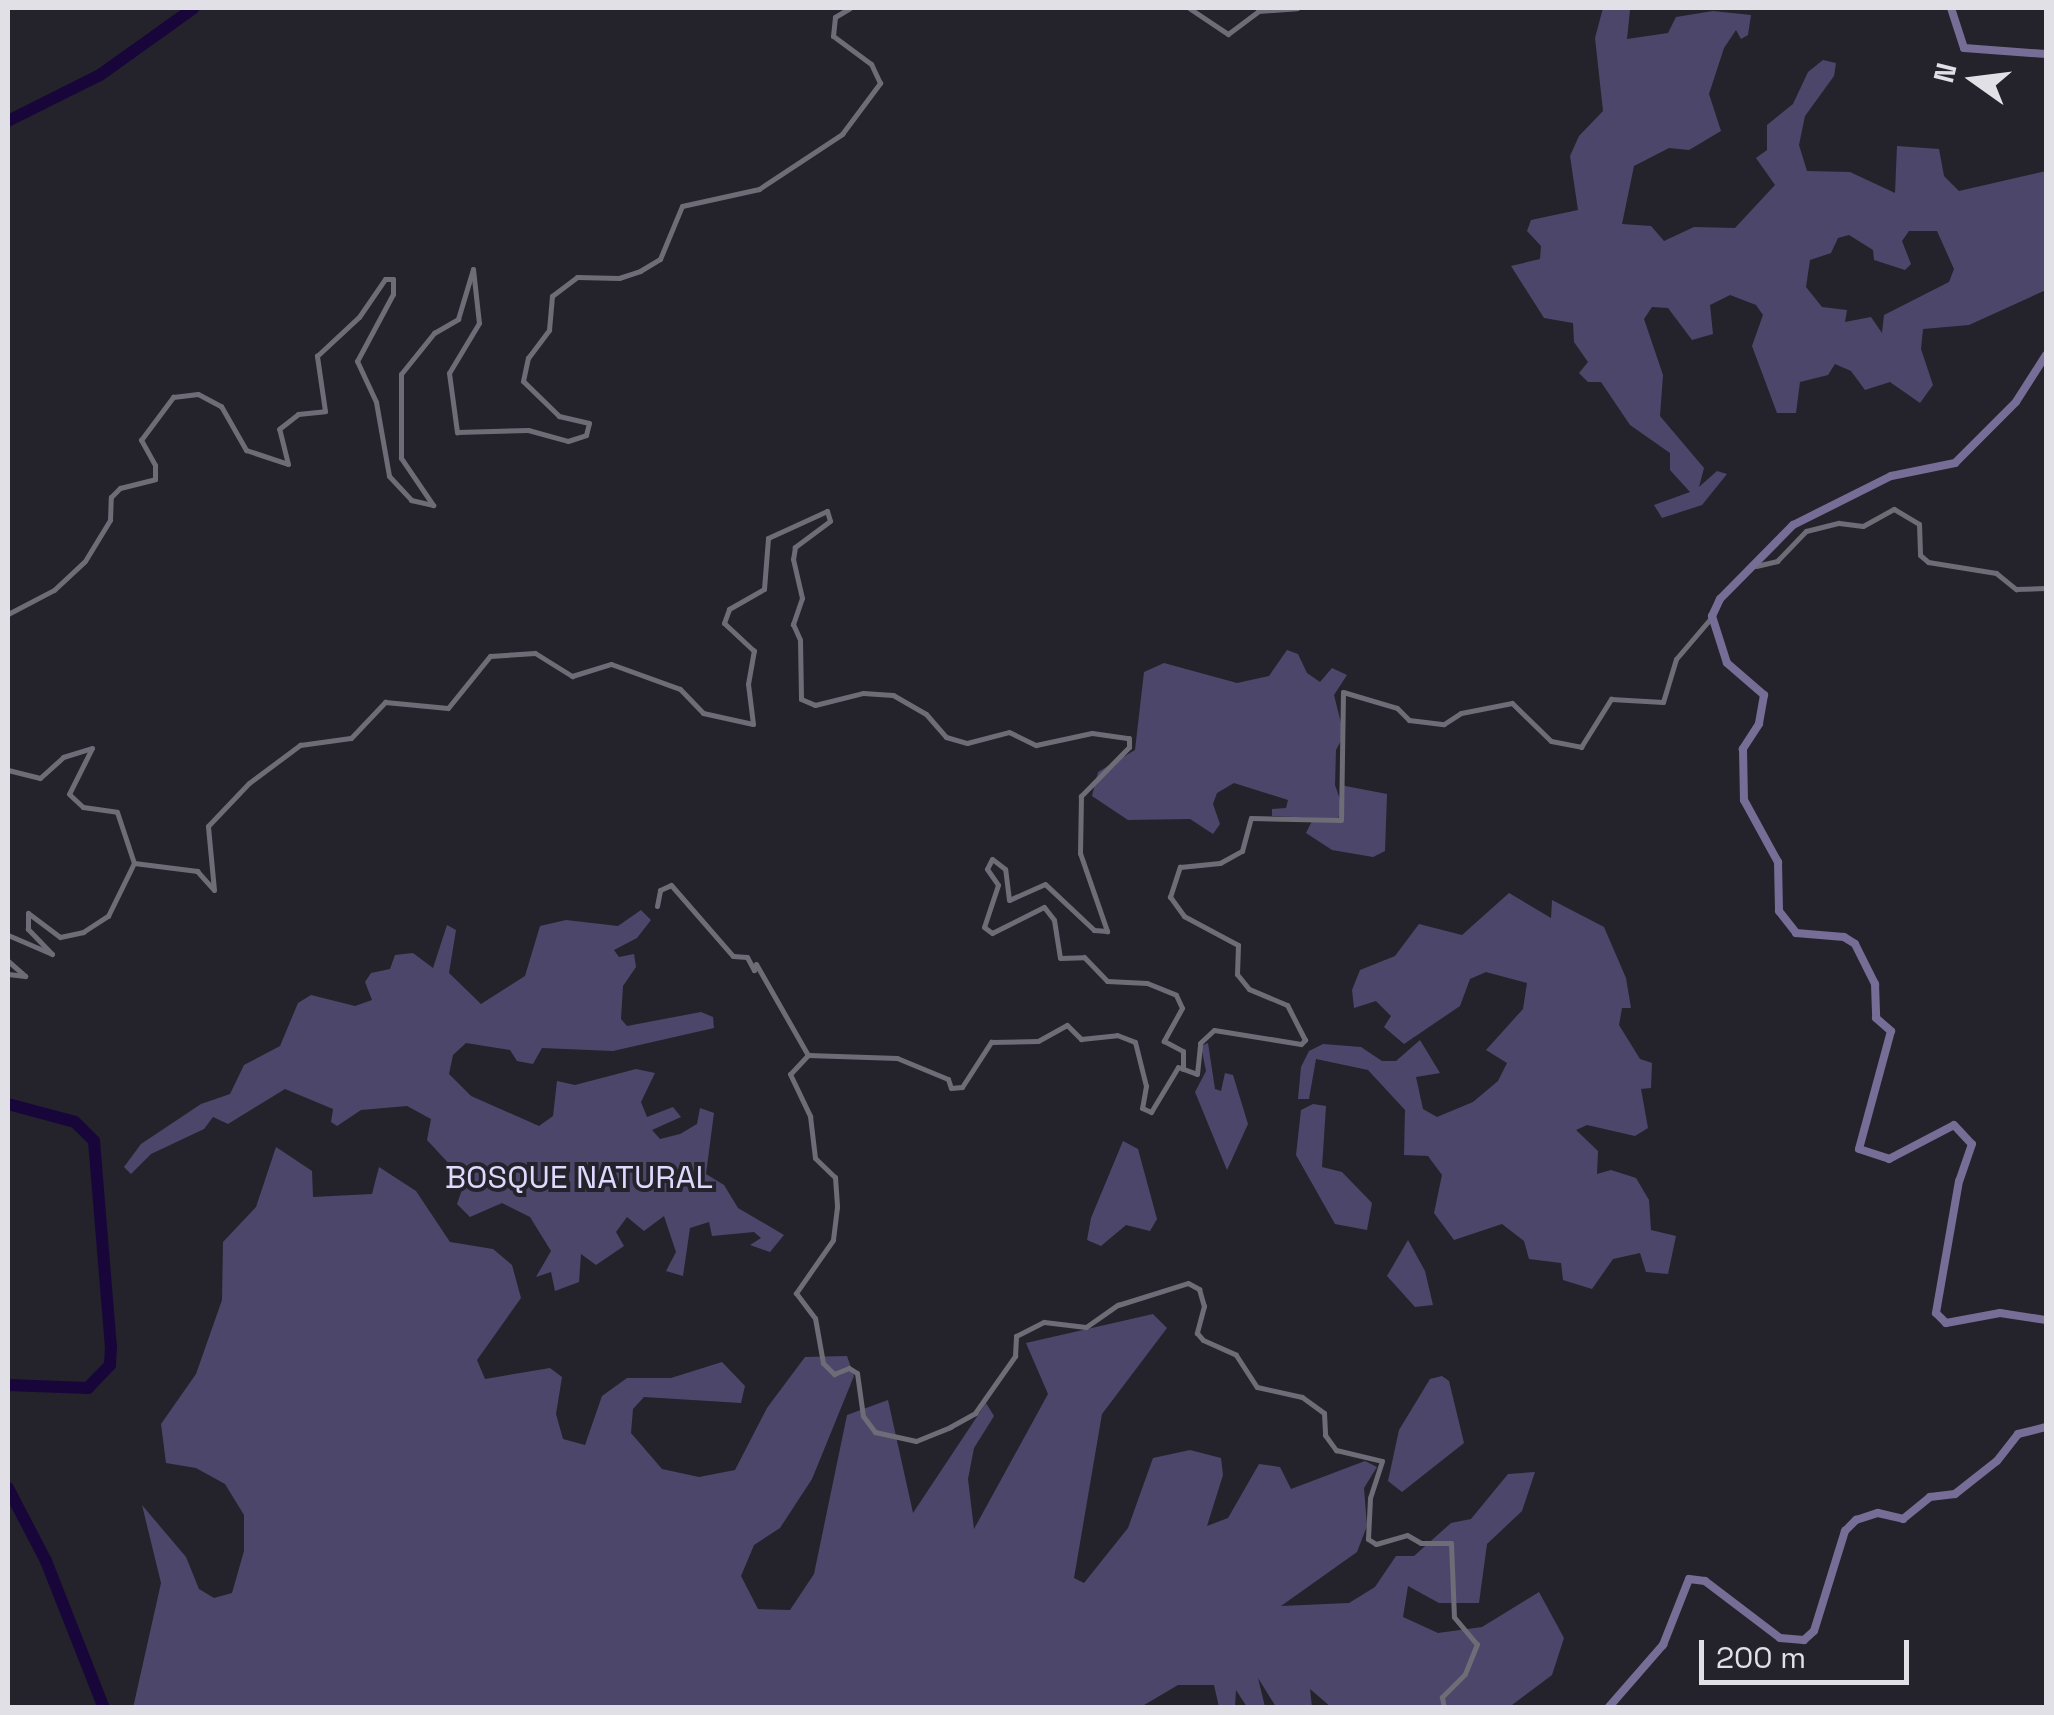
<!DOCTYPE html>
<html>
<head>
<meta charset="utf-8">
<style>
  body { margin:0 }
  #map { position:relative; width:2054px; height:1715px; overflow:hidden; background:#24232c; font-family:"Space Grotesk",sans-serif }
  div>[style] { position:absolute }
  .green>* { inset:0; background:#4c466a }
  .river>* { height:12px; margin:-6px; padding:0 6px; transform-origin:6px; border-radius:6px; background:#18063a }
  .street>* { height:5px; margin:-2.5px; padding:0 2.5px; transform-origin:2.5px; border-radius:2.5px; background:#6d6c77 }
  .secondary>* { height:8px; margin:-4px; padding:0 4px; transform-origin:4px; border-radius:4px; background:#766e96 }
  span { translate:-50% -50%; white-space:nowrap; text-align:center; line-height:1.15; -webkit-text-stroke:8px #24232c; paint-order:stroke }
  .park-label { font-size:32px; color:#ded9fd }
  .frame { position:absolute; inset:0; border:10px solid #e1e0e7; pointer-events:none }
  .north { position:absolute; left:1924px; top:30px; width:100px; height:100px; -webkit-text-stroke:8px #24232c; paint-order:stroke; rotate:284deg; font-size:28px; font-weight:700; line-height:40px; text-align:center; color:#e1e0e7 }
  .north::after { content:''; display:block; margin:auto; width:35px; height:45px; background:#e1e0e7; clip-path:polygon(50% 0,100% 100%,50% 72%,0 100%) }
  .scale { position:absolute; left:1699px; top:1640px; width:210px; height:45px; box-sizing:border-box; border:5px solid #e1e0e7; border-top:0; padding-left:12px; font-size:30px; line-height:35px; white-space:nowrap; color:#e1e0e7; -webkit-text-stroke:8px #24232c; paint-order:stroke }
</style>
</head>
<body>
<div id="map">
  <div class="green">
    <i style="clip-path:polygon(evenodd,1603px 8px,1630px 10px,1627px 39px,1668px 33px,1676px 17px,1713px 11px,1751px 15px,1748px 35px,1741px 39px,1736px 30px,1724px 48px,1709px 94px,1721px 131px,1689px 150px,1669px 148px,1634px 166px,1622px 224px,1651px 226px,1664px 241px,1694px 227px,1735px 228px,1775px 185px,1756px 158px,1767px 150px,1767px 125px,1793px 104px,1808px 72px,1823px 60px,1836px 63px,1834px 76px,1805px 116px,1799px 145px,1807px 171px,1850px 172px,1895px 193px,1897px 146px,1939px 149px,1944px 176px,1959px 191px,2046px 171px,2046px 290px,1969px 325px,1923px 329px,1921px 349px,1933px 385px,1920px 403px,1890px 382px,1865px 390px,1851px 371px,1835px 364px,1828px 375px,1800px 382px,1796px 413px,1777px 413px,1752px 346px,1763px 315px,1756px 305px,1730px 295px,1710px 305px,1713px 334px,1692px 340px,1668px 308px,1652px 307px,1644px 319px,1663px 375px,1660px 416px,1704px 468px,1699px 487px,1717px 471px,1727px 474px,1702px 505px,1662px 518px,1654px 505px,1690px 492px,1670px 470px,1670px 453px,1630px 425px,1601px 382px,1588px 382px,1579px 373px,1588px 362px,1574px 342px,1573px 323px,1544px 318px,1511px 266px,1540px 259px,1541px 246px,1527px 231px,1531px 220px,1578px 210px,1570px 156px,1579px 136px,1603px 111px,1595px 38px,1603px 8px,1909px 231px,1937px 231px,1954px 269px,1949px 282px,1884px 315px,1882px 333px,1871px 317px,1845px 322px,1847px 310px,1822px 307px,1806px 287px,1810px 260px,1831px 253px,1838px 238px,1849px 235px,1873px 250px,1874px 260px,1905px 270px,1911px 264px,1902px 241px,1909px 231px)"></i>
    <i style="clip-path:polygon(1287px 650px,1298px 654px,1307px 673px,1320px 682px,1332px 668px,1347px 675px,1334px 695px,1344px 735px,1336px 750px,1335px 785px,1342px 805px,1338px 819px,1272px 816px,1272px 809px,1286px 808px,1288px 800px,1234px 783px,1217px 793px,1213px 804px,1220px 824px,1213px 834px,1190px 819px,1128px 820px,1092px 796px,1098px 772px,1135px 750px,1144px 672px,1164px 663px,1237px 683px,1269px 676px)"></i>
    <i style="clip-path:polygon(1340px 785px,1387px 794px,1385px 851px,1373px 857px,1332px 850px,1306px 833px,1312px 821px,1344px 822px)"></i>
    <i style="clip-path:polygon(1509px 893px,1551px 918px,1552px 900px,1604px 927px,1626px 978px,1631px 1008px,1622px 1008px,1619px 1025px,1640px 1059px,1652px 1063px,1651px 1088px,1641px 1089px,1648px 1128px,1635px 1136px,1587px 1125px,1576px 1130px,1598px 1151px,1597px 1174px,1611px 1170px,1636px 1178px,1649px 1200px,1651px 1230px,1676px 1236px,1668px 1274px,1646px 1272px,1640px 1253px,1613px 1259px,1592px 1289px,1563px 1280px,1561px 1263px,1529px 1259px,1524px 1241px,1502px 1224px,1454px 1240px,1434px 1213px,1442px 1175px,1428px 1156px,1404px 1155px,1405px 1110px,1368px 1070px,1316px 1059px,1309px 1099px,1298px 1099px,1301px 1067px,1309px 1051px,1323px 1044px,1361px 1047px,1382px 1061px,1396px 1061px,1420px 1040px,1440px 1073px,1416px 1077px,1423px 1109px,1437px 1117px,1473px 1102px,1498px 1081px,1507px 1063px,1486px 1050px,1523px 1009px,1527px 983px,1486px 972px,1470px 979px,1460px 1006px,1404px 1044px,1384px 1027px,1391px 1016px,1376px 1001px,1354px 1008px,1352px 990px,1360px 970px,1395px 956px,1419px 924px,1462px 935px)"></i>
    <i style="clip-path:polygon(641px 910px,651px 920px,637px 938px,614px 950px,619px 957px,634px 954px,636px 967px,623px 986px,621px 1019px,627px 1026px,701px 1012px,713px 1017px,714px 1028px,613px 1051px,542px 1048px,533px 1064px,517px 1061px,510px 1050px,466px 1043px,453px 1055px,449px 1074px,471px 1096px,539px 1126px,553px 1116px,557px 1081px,575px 1085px,636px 1069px,655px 1073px,641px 1102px,647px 1117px,673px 1107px,681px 1117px,652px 1130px,660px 1139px,680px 1134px,697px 1124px,700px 1108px,714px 1113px,706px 1174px,724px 1185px,738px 1208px,784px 1235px,770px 1252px,750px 1245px,761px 1238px,754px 1232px,712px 1236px,709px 1222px,690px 1228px,683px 1276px,666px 1271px,676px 1252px,664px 1216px,644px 1231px,627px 1217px,616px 1232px,624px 1246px,596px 1265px,581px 1254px,579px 1282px,555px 1291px,551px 1272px,536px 1277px,551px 1251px,530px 1217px,502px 1203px,470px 1217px,457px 1204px,465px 1181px,427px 1140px,431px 1119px,407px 1106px,361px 1110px,337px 1126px,331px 1122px,333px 1109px,285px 1089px,228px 1124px,213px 1117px,204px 1129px,151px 1154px,131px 1174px,124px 1167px,141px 1144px,201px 1104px,230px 1094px,244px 1065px,280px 1046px,298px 1003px,311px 995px,355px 1006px,372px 1000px,365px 982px,371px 973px,390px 969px,395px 955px,413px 953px,433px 968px,447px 925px,456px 930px,449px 973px,481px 1004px,525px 976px,540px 926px,566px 920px,618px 926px)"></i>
    <i style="clip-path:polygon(1208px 1043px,1215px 1089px,1221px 1091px,1225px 1073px,1233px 1075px,1248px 1124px,1227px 1170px,1195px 1092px,1206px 1071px,1201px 1046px)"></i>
    <i style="clip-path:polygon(1313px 1104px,1326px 1106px,1322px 1167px,1342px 1172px,1372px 1203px,1367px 1230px,1335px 1224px,1296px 1155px,1301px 1110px)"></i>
    <i style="clip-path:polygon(1123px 1141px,1138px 1149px,1157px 1219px,1150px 1231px,1126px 1225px,1101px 1246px,1087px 1240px,1091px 1218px)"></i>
    <i style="clip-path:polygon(276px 1147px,312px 1171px,313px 1197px,372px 1194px,379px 1167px,416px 1191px,450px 1242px,493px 1249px,512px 1265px,521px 1298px,477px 1360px,485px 1379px,550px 1368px,562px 1377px,556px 1414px,563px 1439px,585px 1445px,602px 1396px,627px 1378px,671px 1378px,722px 1362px,745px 1386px,741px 1403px,644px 1397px,633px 1409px,631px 1433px,662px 1469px,699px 1477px,735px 1470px,767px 1408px,805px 1357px,847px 1356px,854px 1376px,812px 1479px,780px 1528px,754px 1545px,741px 1576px,758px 1609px,790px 1610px,814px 1574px,847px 1415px,888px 1400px,913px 1513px,986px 1403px,994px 1416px,974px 1448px,968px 1479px,974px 1529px,1048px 1394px,1026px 1343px,1153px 1314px,1167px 1328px,1102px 1414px,1074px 1578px,1084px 1583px,1128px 1528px,1153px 1458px,1190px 1450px,1221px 1458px,1223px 1475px,1207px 1526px,1228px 1518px,1259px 1464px,1280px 1467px,1291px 1489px,1365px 1461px,1377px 1467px,1364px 1488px,1367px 1526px,1357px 1552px,1281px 1606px,1349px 1603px,1375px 1587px,1396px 1556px,1414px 1556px,1451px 1523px,1471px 1519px,1508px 1474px,1535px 1472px,1522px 1511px,1487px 1544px,1479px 1603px,1439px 1603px,1408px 1586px,1403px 1617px,1438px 1633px,1482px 1627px,1539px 1592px,1564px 1638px,1552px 1675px,1508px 1708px,1331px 1707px,1310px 1689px,1312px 1707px,1276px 1707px,1258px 1678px,1265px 1707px,1247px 1707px,1236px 1690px,1235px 1707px,1219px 1707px,1214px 1685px,1178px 1685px,1139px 1708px,133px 1708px,161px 1583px,142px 1505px,186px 1557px,199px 1589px,214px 1598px,232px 1593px,244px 1551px,244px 1515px,225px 1484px,196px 1468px,166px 1463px,161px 1424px,196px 1374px,222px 1300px,223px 1242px,256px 1207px)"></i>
    <i style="clip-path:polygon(1408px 1240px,1425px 1271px,1433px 1305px,1415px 1307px,1387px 1276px)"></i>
    <i style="clip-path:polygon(1442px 1376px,1449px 1381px,1464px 1443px,1402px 1492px,1388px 1481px,1399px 1430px,1430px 1379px)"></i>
  </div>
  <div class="river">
    <i style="left:8px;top:121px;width:103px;rotate:-26.6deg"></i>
    <i style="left:100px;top:75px;width:115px;rotate:-35.5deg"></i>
    <i style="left:8px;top:1104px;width:69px;rotate:15deg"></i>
    <i style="left:75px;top:1122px;width:27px;rotate:45deg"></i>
    <i style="left:94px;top:1141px;width:206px;rotate:85.3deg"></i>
    <i style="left:111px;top:1346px;width:19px;rotate:93deg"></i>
    <i style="left:110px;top:1365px;width:32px;rotate:134deg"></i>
    <i style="left:88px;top:1388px;width:80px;rotate:-177.9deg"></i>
    <i style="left:8px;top:1488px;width:82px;rotate:62.5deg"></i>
    <i style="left:46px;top:1561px;width:158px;rotate:68.5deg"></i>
  </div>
  <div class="street">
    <i style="left:1189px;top:8px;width:47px;rotate:33.7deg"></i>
    <i style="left:1228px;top:34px;width:38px;rotate:-37deg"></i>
    <i style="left:1258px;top:11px;width:39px;rotate:-4deg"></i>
    <i style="left:1756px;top:566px;width:22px;rotate:-13deg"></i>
    <i style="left:1777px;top:561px;width:42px;rotate:-46deg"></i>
    <i style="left:1806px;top:531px;width:34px;rotate:-14deg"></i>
    <i style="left:1839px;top:523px;width:24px;rotate:7deg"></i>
    <i style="left:1863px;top:526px;width:35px;rotate:-29deg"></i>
    <i style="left:1894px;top:509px;width:29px;rotate:31deg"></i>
    <i style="left:1919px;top:524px;width:31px;rotate:88deg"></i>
    <i style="left:1920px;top:555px;width:11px;rotate:41deg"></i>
    <i style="left:1928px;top:562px;width:69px;rotate:9.2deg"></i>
    <i style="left:1996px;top:573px;width:26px;rotate:39deg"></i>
    <i style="left:2016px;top:589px;width:30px;rotate:-2deg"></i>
    <i style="left:8px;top:614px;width:52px;rotate:-27.6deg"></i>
    <i style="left:54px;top:590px;width:42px;rotate:-43.1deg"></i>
    <i style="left:85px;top:561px;width:48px;rotate:-58.6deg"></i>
    <i style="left:110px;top:520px;width:23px;rotate:-88deg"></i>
    <i style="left:111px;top:497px;width:13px;rotate:-45deg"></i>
    <i style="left:120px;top:488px;width:36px;rotate:-14deg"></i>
    <i style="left:155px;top:479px;width:14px;rotate:-90deg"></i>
    <i style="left:155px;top:465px;width:29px;rotate:-119deg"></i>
    <i style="left:141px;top:440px;width:54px;rotate:-53.3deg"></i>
    <i style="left:173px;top:397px;width:25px;rotate:-7deg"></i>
    <i style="left:198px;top:394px;width:26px;rotate:28deg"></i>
    <i style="left:221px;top:406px;width:51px;rotate:60.4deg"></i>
    <i style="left:246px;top:450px;width:44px;rotate:18.4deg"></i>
    <i style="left:288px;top:464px;width:36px;rotate:-104deg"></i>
    <i style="left:279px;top:429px;width:24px;rotate:-38deg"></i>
    <i style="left:298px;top:414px;width:27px;rotate:-6deg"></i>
    <i style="left:325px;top:411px;width:56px;rotate:-98.3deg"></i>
    <i style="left:317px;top:356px;width:57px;rotate:-42.9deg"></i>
    <i style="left:359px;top:317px;width:46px;rotate:-55.6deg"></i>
    <i style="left:385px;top:279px;width:8px"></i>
    <i style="left:393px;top:279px;width:15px;rotate:90deg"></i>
    <i style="left:393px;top:294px;width:76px;rotate:118.2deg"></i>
    <i style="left:357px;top:361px;width:45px;rotate:65.1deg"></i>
    <i style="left:376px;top:402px;width:75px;rotate:80deg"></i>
    <i style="left:389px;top:476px;width:33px;rotate:47deg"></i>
    <i style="left:411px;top:500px;width:23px;rotate:13deg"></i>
    <i style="left:433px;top:505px;width:57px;rotate:-124.2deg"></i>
    <i style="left:401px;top:458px;width:84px;rotate:-90deg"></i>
    <i style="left:401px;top:374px;width:53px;rotate:-51.2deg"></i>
    <i style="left:434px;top:333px;width:28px;rotate:-30deg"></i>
    <i style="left:458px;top:319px;width:52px;rotate:-73.3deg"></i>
    <i style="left:473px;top:269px;width:54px;rotate:83.7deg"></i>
    <i style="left:479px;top:323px;width:58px;rotate:121deg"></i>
    <i style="left:449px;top:373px;width:60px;rotate:82.3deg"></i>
    <i style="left:457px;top:432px;width:71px;rotate:-1.6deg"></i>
    <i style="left:528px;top:430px;width:41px;rotate:15.4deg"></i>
    <i style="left:568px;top:441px;width:19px;rotate:-18deg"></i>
    <i style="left:586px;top:435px;width:12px;rotate:-76deg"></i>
    <i style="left:589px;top:423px;width:31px;rotate:-167deg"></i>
    <i style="left:559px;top:416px;width:50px;rotate:-135.8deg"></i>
    <i style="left:523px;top:381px;width:24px;rotate:-78deg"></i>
    <i style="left:528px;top:358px;width:35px;rotate:-53deg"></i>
    <i style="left:549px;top:330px;width:34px;rotate:-85deg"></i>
    <i style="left:552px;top:296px;width:31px;rotate:-37deg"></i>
    <i style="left:577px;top:277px;width:42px;rotate:1.4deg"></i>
    <i style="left:619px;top:278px;width:22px;rotate:-18deg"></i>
    <i style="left:640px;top:271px;width:23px;rotate:-31deg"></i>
    <i style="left:660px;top:259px;width:57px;rotate:-67.5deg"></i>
    <i style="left:682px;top:206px;width:79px;rotate:-12.4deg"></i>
    <i style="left:759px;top:189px;width:100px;rotate:-33.5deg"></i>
    <i style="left:842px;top:134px;width:64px;rotate:-53.3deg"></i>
    <i style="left:880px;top:83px;width:21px;rotate:-115deg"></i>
    <i style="left:871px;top:64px;width:47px;rotate:-143.6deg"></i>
    <i style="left:833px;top:36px;width:19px;rotate:-84deg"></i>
    <i style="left:835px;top:17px;width:17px;rotate:-31deg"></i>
    <i style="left:8px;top:770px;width:33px;rotate:14deg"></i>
    <i style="left:40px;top:778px;width:31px;rotate:-42deg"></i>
    <i style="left:63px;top:757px;width:30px;rotate:-17deg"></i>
    <i style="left:92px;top:748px;width:51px;rotate:116.6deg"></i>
    <i style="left:69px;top:794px;width:19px;rotate:43deg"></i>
    <i style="left:83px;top:807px;width:34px;rotate:8deg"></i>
    <i style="left:117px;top:812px;width:54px;rotate:71.6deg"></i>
    <i style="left:657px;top:906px;width:16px;rotate:-79deg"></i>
    <i style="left:660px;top:890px;width:12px;rotate:-24deg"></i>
    <i style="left:671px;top:885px;width:94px;rotate:48.9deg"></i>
    <i style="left:733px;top:956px;width:14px;rotate:4deg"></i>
    <i style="left:747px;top:957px;width:15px;rotate:62deg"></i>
    <i style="left:754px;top:970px;width:6px;rotate:-72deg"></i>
    <i style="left:756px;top:964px;width:105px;rotate:60.3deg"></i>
    <i style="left:808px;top:1055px;width:89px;rotate:1.9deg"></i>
    <i style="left:897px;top:1058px;width:55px;rotate:22.4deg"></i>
    <i style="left:948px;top:1079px;width:9px;rotate:72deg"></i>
    <i style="left:951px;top:1088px;width:11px;rotate:-5deg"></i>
    <i style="left:962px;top:1087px;width:54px;rotate:-57.2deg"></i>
    <i style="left:991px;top:1042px;width:47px;rotate:-1.2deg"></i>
    <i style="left:1038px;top:1041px;width:33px;rotate:-29deg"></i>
    <i style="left:1067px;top:1025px;width:20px;rotate:45deg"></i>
    <i style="left:1081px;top:1039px;width:36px;rotate:-6deg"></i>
    <i style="left:1117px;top:1035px;width:19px;rotate:21deg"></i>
    <i style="left:1135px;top:1042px;width:45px;rotate:76deg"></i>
    <i style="left:1146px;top:1086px;width:22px;rotate:100deg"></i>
    <i style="left:1142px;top:1108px;width:10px;rotate:24deg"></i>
    <i style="left:1151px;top:1112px;width:52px;rotate:-59deg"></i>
    <i style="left:1178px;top:1067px;width:20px;rotate:20deg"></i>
    <i style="left:1197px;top:1074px;width:31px;rotate:-84deg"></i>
    <i style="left:1200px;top:1043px;width:19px;rotate:-43deg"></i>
    <i style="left:1214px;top:1030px;width:88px;rotate:9.1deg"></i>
    <i style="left:1301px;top:1044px;width:6px;rotate:-45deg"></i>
    <i style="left:1305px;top:1040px;width:39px;rotate:-117deg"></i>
    <i style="left:1287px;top:1005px;width:41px;rotate:-157.2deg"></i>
    <i style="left:1249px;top:989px;width:19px;rotate:-129deg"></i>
    <i style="left:1237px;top:974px;width:29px;rotate:-88deg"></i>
    <i style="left:1238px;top:945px;width:61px;rotate:-151.8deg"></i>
    <i style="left:1184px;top:916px;width:24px;rotate:-126deg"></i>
    <i style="left:1170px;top:897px;width:32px;rotate:-72deg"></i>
    <i style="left:1180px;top:867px;width:40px;rotate:-5.7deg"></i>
    <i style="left:1220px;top:863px;width:25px;rotate:-29deg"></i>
    <i style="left:1242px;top:851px;width:34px;rotate:-75deg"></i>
    <i style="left:1251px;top:818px;width:90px;rotate:1.3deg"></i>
    <i style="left:1341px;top:820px;width:128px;rotate:-89.1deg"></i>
    <i style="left:1343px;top:692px;width:56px;rotate:16.5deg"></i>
    <i style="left:1397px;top:708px;width:17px;rotate:45deg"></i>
    <i style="left:1409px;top:720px;width:35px;rotate:7deg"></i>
    <i style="left:1444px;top:724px;width:20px;rotate:-33deg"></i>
    <i style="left:1461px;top:713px;width:52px;rotate:-11.1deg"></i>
    <i style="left:1512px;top:703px;width:54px;rotate:44.3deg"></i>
    <i style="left:1551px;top:741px;width:31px;rotate:11deg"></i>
    <i style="left:1581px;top:747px;width:57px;rotate:-58deg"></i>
    <i style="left:1611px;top:699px;width:52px;rotate:3.3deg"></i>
    <i style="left:1663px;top:702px;width:45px;rotate:-73.2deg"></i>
    <i style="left:1676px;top:659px;width:54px;rotate:-49.5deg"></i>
    <i style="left:8px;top:935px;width:48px;rotate:23.4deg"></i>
    <i style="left:52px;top:954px;width:35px;rotate:-134deg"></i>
    <i style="left:28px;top:929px;width:16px;rotate:-90deg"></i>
    <i style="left:28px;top:913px;width:40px;rotate:37deg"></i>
    <i style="left:60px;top:937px;width:24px;rotate:-12deg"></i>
    <i style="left:83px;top:932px;width:30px;rotate:-33deg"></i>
    <i style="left:108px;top:916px;width:59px;rotate:-63.9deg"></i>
    <i style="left:134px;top:863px;width:64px;rotate:7.2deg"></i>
    <i style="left:197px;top:871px;width:25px;rotate:48deg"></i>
    <i style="left:214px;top:890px;width:64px;rotate:-95.4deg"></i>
    <i style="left:208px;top:826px;width:59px;rotate:-46.4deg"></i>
    <i style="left:249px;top:783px;width:64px;rotate:-36.7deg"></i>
    <i style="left:300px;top:745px;width:51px;rotate:-7.8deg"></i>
    <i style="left:351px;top:738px;width:50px;rotate:-46.6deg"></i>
    <i style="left:385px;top:702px;width:63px;rotate:5.4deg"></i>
    <i style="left:448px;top:708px;width:67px;rotate:-51.1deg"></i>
    <i style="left:490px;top:656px;width:45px;rotate:-3.8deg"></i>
    <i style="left:535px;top:653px;width:44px;rotate:31.9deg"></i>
    <i style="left:572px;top:676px;width:41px;rotate:-17.1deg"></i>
    <i style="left:611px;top:664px;width:73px;rotate:19.9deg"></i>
    <i style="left:680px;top:689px;width:33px;rotate:46deg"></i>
    <i style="left:703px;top:713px;width:51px;rotate:12.4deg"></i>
    <i style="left:753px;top:724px;width:40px;rotate:-97.1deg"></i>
    <i style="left:748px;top:684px;width:34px;rotate:-80deg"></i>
    <i style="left:754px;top:651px;width:41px;rotate:-137deg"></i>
    <i style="left:724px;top:623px;width:15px;rotate:-70deg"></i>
    <i style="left:729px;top:609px;width:40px;rotate:-29.7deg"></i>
    <i style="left:764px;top:589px;width:51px;rotate:-85.5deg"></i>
    <i style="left:768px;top:538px;width:65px;rotate:-24.6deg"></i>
    <i style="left:827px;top:511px;width:10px;rotate:73deg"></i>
    <i style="left:830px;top:521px;width:44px;rotate:143.4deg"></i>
    <i style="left:795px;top:547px;width:12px;rotate:99deg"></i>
    <i style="left:793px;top:559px;width:40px;rotate:77deg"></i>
    <i style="left:802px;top:598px;width:28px;rotate:109deg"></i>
    <i style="left:793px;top:624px;width:17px;rotate:66deg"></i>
    <i style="left:800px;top:640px;width:59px;rotate:89deg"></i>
    <i style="left:801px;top:699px;width:15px;rotate:23deg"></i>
    <i style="left:815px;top:705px;width:49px;rotate:-14deg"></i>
    <i style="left:863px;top:693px;width:30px;rotate:4deg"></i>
    <i style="left:893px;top:695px;width:38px;rotate:30deg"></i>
    <i style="left:926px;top:714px;width:30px;rotate:49deg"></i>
    <i style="left:946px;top:737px;width:22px;rotate:16deg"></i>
    <i style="left:967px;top:743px;width:43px;rotate:-14.7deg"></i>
    <i style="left:1009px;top:732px;width:30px;rotate:26deg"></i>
    <i style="left:1036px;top:745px;width:57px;rotate:-12.1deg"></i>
    <i style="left:1092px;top:733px;width:37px;rotate:8deg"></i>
    <i style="left:1129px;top:738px;width:9px;rotate:90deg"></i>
    <i style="left:1129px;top:747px;width:69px;rotate:134.4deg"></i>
    <i style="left:1081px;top:796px;width:57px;rotate:91deg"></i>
    <i style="left:1080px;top:853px;width:83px;rotate:70.9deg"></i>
    <i style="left:1107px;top:931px;width:13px;rotate:-176deg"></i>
    <i style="left:1094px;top:930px;width:67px;rotate:-136.8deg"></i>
    <i style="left:1045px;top:884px;width:39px;rotate:156deg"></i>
    <i style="left:1009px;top:900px;width:31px;rotate:-97deg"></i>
    <i style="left:1005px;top:869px;width:16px;rotate:-142deg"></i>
    <i style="left:992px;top:859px;width:11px;rotate:117deg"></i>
    <i style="left:987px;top:869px;width:19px;rotate:55deg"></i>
    <i style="left:998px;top:885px;width:44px;rotate:108.4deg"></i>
    <i style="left:984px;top:927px;width:10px;rotate:37deg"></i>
    <i style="left:992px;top:933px;width:58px;rotate:-26.6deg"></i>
    <i style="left:1044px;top:907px;width:16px;rotate:52deg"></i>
    <i style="left:1054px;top:920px;width:38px;rotate:81deg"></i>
    <i style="left:1060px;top:958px;width:24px;rotate:-2deg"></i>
    <i style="left:1084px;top:957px;width:33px;rotate:46deg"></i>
    <i style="left:1107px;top:981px;width:40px;rotate:2.9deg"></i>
    <i style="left:1147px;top:983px;width:31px;rotate:22deg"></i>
    <i style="left:1176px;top:995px;width:14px;rotate:65deg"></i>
    <i style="left:1182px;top:1008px;width:38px;rotate:119deg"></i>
    <i style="left:1164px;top:1041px;width:21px;rotate:28deg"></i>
    <i style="left:1183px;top:1051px;width:18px;rotate:90deg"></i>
    <i style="left:8px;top:961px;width:23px;rotate:41deg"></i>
    <i style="left:25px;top:976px;width:17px;rotate:-173deg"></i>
    <i style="left:808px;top:1055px;width:26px;rotate:133deg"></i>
    <i style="left:790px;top:1074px;width:47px;rotate:64.5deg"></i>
    <i style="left:810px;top:1116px;width:42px;rotate:83.2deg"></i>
    <i style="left:815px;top:1158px;width:28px;rotate:44deg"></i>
    <i style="left:835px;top:1177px;width:30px;rotate:86deg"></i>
    <i style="left:837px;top:1207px;width:33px;rotate:97deg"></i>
    <i style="left:833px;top:1240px;width:65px;rotate:124.9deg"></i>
    <i style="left:796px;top:1293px;width:31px;rotate:53deg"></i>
    <i style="left:815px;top:1318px;width:46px;rotate:79.9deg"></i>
    <i style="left:823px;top:1363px;width:16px;rotate:45deg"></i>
    <i style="left:834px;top:1374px;width:16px;rotate:-22deg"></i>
    <i style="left:849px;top:1368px;width:9px;rotate:32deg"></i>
    <i style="left:857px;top:1373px;width:43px;rotate:82.1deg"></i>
    <i style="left:863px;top:1416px;width:20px;rotate:53deg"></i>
    <i style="left:875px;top:1432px;width:42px;rotate:12.4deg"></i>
    <i style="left:916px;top:1441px;width:37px;rotate:-22deg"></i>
    <i style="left:950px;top:1427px;width:29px;rotate:-29deg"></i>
    <i style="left:975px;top:1413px;width:70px;rotate:-54.9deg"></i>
    <i style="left:1015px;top:1356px;width:20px;rotate:-87deg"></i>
    <i style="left:1016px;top:1336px;width:31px;rotate:-27deg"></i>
    <i style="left:1044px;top:1322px;width:42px;rotate:6.8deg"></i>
    <i style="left:1086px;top:1327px;width:39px;rotate:-35deg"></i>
    <i style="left:1118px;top:1305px;width:73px;rotate:-17.4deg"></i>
    <i style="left:1188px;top:1283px;width:13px;rotate:29deg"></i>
    <i style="left:1199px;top:1289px;width:18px;rotate:74deg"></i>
    <i style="left:1204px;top:1306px;width:28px;rotate:105deg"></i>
    <i style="left:1197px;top:1333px;width:9px;rotate:49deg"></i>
    <i style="left:1203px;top:1340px;width:36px;rotate:24deg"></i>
    <i style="left:1236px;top:1355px;width:38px;rotate:57deg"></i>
    <i style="left:1257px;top:1387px;width:46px;rotate:12.5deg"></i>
    <i style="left:1302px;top:1397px;width:27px;rotate:36deg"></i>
    <i style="left:1324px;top:1413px;width:22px;rotate:87deg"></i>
    <i style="left:1325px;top:1435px;width:19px;rotate:54deg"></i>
    <i style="left:1336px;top:1450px;width:47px;rotate:13.4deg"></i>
    <i style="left:1382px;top:1461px;width:39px;rotate:108deg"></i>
    <i style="left:1370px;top:1498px;width:41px;rotate:92.8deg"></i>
    <i style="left:1368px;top:1539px;width:9px;rotate:32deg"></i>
    <i style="left:1376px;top:1544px;width:32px;rotate:-16deg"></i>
    <i style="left:1407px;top:1535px;width:16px;rotate:30deg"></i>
    <i style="left:1421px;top:1543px;width:30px"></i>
    <i style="left:1451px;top:1543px;width:74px;rotate:87.7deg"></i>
    <i style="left:1454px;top:1617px;width:35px;rotate:50deg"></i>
    <i style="left:1477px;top:1644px;width:32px;rotate:112deg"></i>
    <i style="left:1465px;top:1674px;width:33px;rotate:135deg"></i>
    <i style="left:1442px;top:1697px;width:11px;rotate:80deg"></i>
  </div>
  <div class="secondary">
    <i style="left:1951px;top:8px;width:42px;rotate:72deg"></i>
    <i style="left:1964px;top:48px;width:82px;rotate:4.2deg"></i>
    <i style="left:2046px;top:355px;width:56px;rotate:122.6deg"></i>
    <i style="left:2016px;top:402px;width:86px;rotate:135deg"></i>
    <i style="left:1955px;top:463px;width:65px;rotate:168.5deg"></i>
    <i style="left:1891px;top:476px;width:110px;rotate:153.4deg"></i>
    <i style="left:1793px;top:525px;width:104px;rotate:134.6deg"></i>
    <i style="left:1720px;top:599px;width:19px;rotate:115deg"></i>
    <i style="left:1712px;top:616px;width:49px;rotate:72.3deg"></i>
    <i style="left:1727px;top:663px;width:49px;rotate:40.9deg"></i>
    <i style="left:1764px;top:695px;width:29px;rotate:100deg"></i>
    <i style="left:1759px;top:724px;width:30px;rotate:123deg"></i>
    <i style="left:1743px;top:749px;width:51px;rotate:88.9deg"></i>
    <i style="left:1744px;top:800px;width:71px;rotate:61.3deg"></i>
    <i style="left:1778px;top:862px;width:49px;rotate:88.8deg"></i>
    <i style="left:1779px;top:911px;width:28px;rotate:52deg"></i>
    <i style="left:1796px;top:933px;width:48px;rotate:4.8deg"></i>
    <i style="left:1844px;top:937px;width:13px;rotate:32deg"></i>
    <i style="left:1855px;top:944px;width:45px;rotate:63.4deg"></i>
    <i style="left:1875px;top:984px;width:34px;rotate:88deg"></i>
    <i style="left:1876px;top:1018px;width:20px;rotate:41deg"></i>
    <i style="left:1891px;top:1031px;width:122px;rotate:105.2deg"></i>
    <i style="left:1859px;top:1149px;width:32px;rotate:18deg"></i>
    <i style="left:1889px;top:1159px;width:73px;rotate:-27.6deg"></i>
    <i style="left:1954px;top:1125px;width:26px;rotate:47deg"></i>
    <i style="left:1972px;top:1144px;width:39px;rotate:109deg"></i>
    <i style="left:1959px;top:1181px;width:134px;rotate:99.9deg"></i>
    <i style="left:1936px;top:1313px;width:14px;rotate:45deg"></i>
    <i style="left:1946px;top:1323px;width:55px;rotate:-10.5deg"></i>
    <i style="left:2000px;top:1313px;width:47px;rotate:8.7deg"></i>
    <i style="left:1608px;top:1708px;width:84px;rotate:-48.9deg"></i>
    <i style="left:1663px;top:1645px;width:71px;rotate:-68.5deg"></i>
    <i style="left:1689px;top:1579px;width:16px;rotate:7deg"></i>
    <i style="left:1705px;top:1581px;width:94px;rotate:37.2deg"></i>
    <i style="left:1780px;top:1638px;width:24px;rotate:5deg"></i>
    <i style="left:1804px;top:1640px;width:13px;rotate:-42deg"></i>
    <i style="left:1814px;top:1631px;width:105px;rotate:-72.8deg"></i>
    <i style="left:1845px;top:1531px;width:16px;rotate:-45deg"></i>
    <i style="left:1856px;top:1520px;width:23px;rotate:-18deg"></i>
    <i style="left:1878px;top:1513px;width:26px;rotate:13deg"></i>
    <i style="left:1903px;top:1519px;width:35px;rotate:-39deg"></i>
    <i style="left:1930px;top:1497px;width:25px;rotate:-7deg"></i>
    <i style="left:1955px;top:1494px;width:53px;rotate:-38.2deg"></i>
    <i style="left:1997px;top:1461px;width:34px;rotate:-52deg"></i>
    <i style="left:2018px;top:1434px;width:29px;rotate:-14deg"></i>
  </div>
  <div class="park-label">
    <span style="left:579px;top:1177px">BOSQUE NATURAL</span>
  </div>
  <div class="frame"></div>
  <div class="north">N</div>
  <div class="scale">200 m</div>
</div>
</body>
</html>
